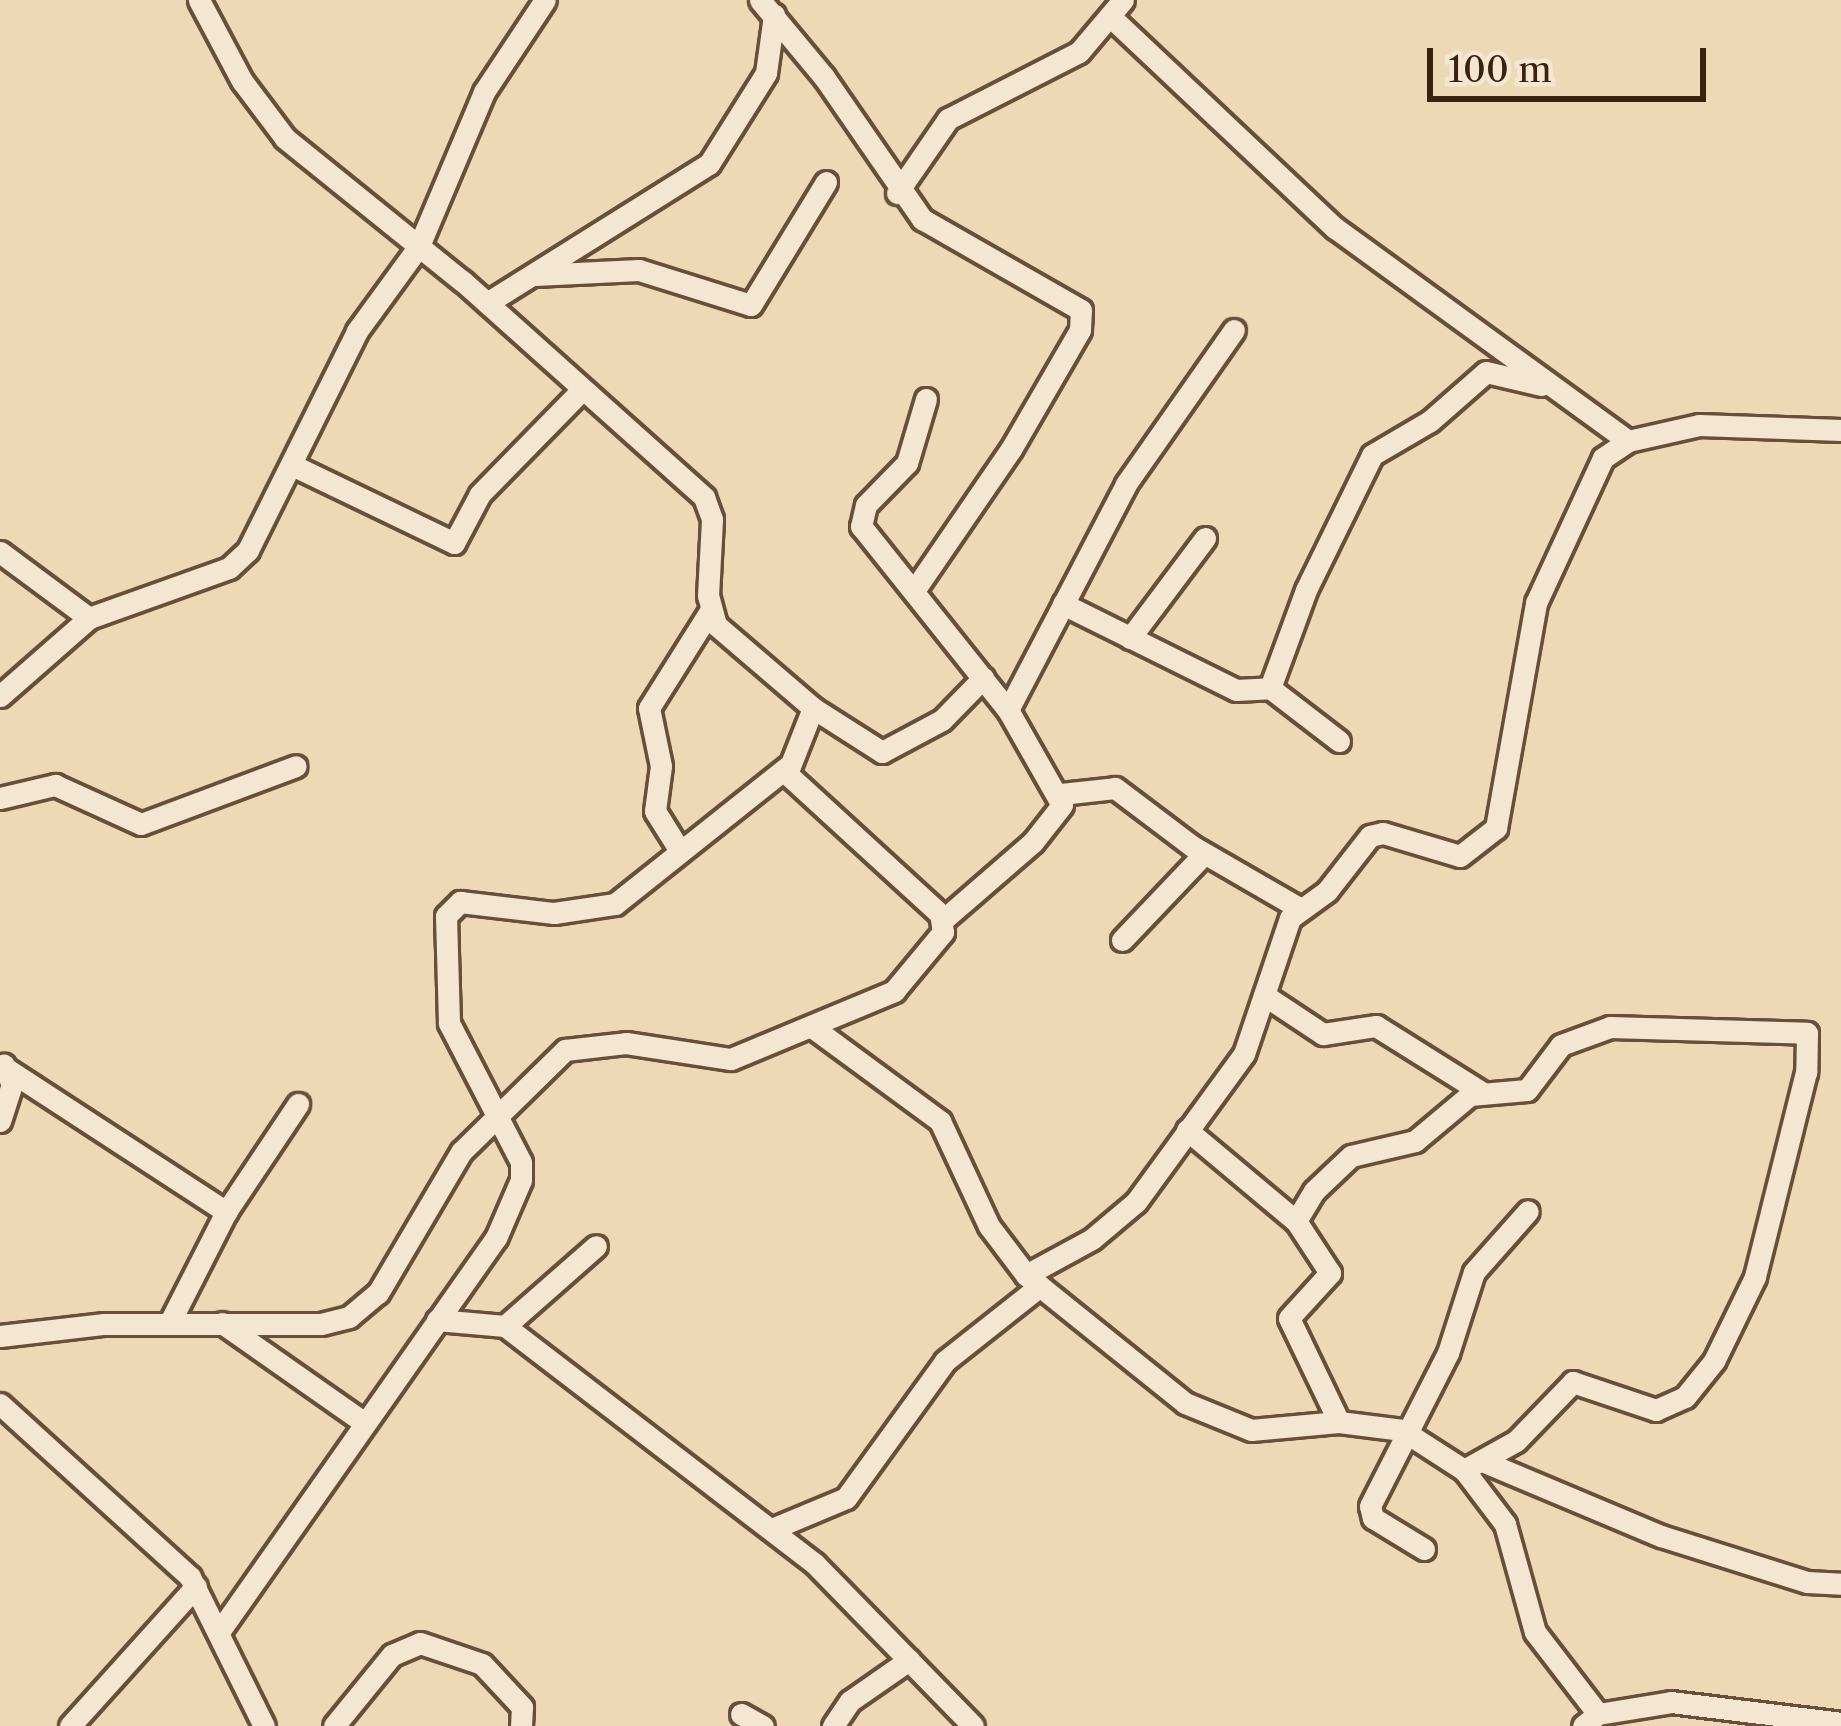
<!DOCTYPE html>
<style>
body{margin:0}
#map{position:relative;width:1841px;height:1726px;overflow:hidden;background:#eed9b6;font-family:"Libre Caslon Text",serif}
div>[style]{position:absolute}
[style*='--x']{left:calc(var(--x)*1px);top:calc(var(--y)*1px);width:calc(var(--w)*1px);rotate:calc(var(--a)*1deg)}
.roads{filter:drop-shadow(3px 0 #684f3a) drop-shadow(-3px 0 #684f3a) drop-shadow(0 3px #684f3a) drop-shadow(0 -3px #684f3a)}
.minor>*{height:21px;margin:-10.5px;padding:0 10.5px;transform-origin:10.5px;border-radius:10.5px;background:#f4e6d0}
span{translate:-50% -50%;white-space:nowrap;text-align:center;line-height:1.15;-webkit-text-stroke:9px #f4e6d0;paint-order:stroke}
.scale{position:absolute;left:1427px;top:48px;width:279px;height:54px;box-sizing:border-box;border:6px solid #3b2111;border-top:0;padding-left:15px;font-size:36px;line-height:42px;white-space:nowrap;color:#3b2111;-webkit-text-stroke:9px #f4e6d0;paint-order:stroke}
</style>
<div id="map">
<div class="roads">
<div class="minor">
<div style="--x:760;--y:0;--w:100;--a:50.3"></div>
<div style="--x:824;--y:77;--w:173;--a:55.4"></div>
<div style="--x:922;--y:219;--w:183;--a:29.8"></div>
<div style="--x:1081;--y:310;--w:20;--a:93"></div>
<div style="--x:1080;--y:330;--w:138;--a:120.1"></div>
<div style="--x:1011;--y:449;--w:170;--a:124.4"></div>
<div style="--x:1113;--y:19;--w:305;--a:43.3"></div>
<div style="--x:1335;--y:228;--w:362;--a:36"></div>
<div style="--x:897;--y:193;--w:90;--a:-55.4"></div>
<div style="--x:948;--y:119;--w:147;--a:-27.1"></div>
<div style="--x:1079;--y:52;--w:68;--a:-49.8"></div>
<div style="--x:535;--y:275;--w:104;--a:-2.8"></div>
<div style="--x:639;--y:270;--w:117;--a:17.4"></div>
<div style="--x:751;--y:305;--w:144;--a:-58.6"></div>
<div style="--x:487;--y:303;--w:262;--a:-32.1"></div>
<div style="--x:709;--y:164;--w:107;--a:-57.9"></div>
<div style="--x:766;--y:73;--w:59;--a:-82.1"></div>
<div style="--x:926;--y:399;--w:67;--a:106.5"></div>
<div style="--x:907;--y:463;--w:59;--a:134.3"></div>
<div style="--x:866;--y:505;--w:22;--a:103"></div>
<div style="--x:861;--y:526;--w:236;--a:51.4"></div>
<div style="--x:1008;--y:710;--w:109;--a:60.4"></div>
<div style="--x:1062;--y:805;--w:47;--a:128.1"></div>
<div style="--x:1033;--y:842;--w:119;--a:139.1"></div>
<div style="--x:292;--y:465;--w:180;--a:25.7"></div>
<div style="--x:454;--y:543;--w:55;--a:-62"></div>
<div style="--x:480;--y:494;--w:146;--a:-45.6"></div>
<div style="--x:0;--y:552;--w:111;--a:36.6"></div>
<div style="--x:1063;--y:604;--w:193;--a:26.4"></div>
<div style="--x:1236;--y:690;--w:34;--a:-3"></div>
<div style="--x:1130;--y:638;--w:125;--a:-53.1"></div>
<div style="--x:0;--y:696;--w:118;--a:-41.2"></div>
<div style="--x:89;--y:618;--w:149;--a:-19.7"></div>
<div style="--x:229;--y:568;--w:26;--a:-43"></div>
<div style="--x:248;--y:550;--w:245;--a:-63.5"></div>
<div style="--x:357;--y:331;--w:105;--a:-53.9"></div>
<div style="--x:419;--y:246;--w:167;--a:-67.1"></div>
<div style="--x:484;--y:92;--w:110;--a:-56.5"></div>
<div style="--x:813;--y:708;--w:82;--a:32.5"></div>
<div style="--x:882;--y:752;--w:68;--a:-28.1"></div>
<div style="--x:942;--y:720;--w:59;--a:-45.7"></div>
<div style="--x:1008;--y:710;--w:255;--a:-62.4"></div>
<div style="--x:1126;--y:484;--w:188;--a:-55"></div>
<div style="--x:1339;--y:741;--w:87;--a:-142.5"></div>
<div style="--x:1270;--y:688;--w:104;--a:-69.8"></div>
<div style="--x:1306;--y:590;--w:150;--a:-63.9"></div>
<div style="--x:1372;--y:455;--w:67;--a:-30.4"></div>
<div style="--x:1430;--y:421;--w:74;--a:-41.2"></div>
<div style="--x:1486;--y:372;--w:57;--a:13.1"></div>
<div style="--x:1061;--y:794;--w:54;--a:-6.3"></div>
<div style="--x:1115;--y:788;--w:96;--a:37"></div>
<div style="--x:1192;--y:846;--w:124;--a:30.1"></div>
<div style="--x:0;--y:798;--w:57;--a:-13.3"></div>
<div style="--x:55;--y:785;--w:94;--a:24.4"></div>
<div style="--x:141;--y:824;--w:165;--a:-20.5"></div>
<div style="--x:680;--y:851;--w:47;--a:-122"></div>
<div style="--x:655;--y:811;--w:45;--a:-82.4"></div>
<div style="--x:661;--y:766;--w:59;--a:-101.7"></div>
<div style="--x:649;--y:708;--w:115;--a:-57.8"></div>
<div style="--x:1122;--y:940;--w:119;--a:-46.4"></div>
<div style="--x:1264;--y:995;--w:71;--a:33.5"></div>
<div style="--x:1323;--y:1034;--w:54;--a:-8.6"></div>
<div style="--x:1376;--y:1026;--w:126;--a:32.1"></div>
<div style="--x:812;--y:1027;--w:159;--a:36.3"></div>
<div style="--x:940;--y:1121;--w:116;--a:65"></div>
<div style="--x:989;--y:1226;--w:61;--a:52.9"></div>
<div style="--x:1026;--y:1275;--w:204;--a:38.8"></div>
<div style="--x:1185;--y:1403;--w:71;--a:22.2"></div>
<div style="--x:1251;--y:1430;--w:88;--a:-5.2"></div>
<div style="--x:1339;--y:1422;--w:64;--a:7.2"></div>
<div style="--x:1402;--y:1430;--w:74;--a:32.8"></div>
<div style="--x:1464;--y:1470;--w:68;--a:52.8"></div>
<div style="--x:1505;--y:1524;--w:112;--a:74.5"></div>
<div style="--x:1535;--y:1632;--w:103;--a:52.5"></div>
<div style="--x:7;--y:1069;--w:262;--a:33.1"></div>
<div style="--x:0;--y:1121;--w:38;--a:-72"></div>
<div style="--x:12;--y:1085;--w:22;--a:-112"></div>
<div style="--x:1187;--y:1130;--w:142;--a:39.9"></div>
<div style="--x:1026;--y:1275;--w:75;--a:-28.6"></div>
<div style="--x:1092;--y:1239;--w:57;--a:-40.1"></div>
<div style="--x:1136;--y:1202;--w:183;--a:-53.9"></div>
<div style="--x:1244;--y:1054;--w:144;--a:-71.3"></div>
<div style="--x:1290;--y:918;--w:46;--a:-36.1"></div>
<div style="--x:1327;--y:891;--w:70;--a:-52"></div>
<div style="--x:1370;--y:836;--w:13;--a:-13"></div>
<div style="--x:1383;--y:833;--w:80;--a:16.6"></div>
<div style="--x:1460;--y:856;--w:46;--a:-37.9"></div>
<div style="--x:1496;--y:828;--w:229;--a:-79.9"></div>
<div style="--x:1536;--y:603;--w:160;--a:-65.2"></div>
<div style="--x:1603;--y:458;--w:30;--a:-34"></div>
<div style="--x:1628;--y:441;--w:73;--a:-12.7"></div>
<div style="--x:1699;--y:425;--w:142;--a:2"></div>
<div style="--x:437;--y:1320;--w:68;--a:5"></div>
<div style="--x:505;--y:1326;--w:121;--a:-41.3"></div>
<div style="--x:170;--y:1322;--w:123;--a:-63"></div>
<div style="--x:226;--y:1212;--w:130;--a:-56.3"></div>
<div style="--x:222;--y:1323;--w:174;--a:35"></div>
<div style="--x:505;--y:1326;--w:391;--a:37.5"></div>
<div style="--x:815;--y:1564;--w:226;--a:45.7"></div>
<div style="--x:0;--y:1336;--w:105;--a:-6.6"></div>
<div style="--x:104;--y:1324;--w:217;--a:0"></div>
<div style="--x:321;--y:1324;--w:29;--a:-14"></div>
<div style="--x:349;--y:1317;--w:38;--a:-40"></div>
<div style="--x:378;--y:1293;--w:164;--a:-59.5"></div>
<div style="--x:461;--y:1152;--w:146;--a:-44.4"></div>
<div style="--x:565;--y:1050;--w:61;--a:-6.5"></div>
<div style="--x:626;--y:1043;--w:106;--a:8.7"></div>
<div style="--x:731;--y:1059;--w:177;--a:-22.6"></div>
<div style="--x:894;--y:991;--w:77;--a:-50.3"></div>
<div style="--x:943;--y:932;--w:18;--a:-99"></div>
<div style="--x:940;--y:914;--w:207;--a:-137.5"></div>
<div style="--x:787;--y:774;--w:71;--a:-68.5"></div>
<div style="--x:813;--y:708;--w:128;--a:-139.4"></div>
<div style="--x:716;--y:625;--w:30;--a:-105"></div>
<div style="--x:708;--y:596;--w:77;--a:-87"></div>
<div style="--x:712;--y:519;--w:23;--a:-110"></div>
<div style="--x:704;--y:497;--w:324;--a:-138.2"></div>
<div style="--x:462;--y:281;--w:228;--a:-141.1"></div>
<div style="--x:285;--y:138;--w:71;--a:-127"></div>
<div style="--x:242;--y:81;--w:92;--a:-118"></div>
<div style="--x:0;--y:1404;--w:257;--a:42.3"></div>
<div style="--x:190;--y:1577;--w:166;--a:63.6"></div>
<div style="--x:1339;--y:1422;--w:115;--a:-115.7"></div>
<div style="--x:1289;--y:1318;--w:61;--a:-47.7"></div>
<div style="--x:1330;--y:1273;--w:62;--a:-123.2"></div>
<div style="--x:1296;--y:1221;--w:35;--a:-59"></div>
<div style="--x:1314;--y:1191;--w:51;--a:-43.4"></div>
<div style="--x:1351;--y:1156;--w:66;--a:-13.2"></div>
<div style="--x:1415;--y:1141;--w:72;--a:-39.9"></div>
<div style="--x:1470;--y:1095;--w:57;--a:-5"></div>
<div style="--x:1527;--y:1090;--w:56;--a:-52.9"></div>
<div style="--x:1561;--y:1045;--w:52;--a:-20.2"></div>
<div style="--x:1610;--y:1027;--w:197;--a:1.7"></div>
<div style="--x:1807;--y:1033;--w:39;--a:91"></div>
<div style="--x:1806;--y:1072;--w:211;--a:104"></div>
<div style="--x:1755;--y:1277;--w:93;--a:116"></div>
<div style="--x:1714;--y:1361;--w:46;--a:128.9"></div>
<div style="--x:1685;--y:1397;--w:32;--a:156"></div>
<div style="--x:1656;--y:1410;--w:88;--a:-161.4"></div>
<div style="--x:1573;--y:1382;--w:82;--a:134"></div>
<div style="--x:1516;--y:1441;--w:60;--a:150.9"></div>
<div style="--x:1487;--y:1463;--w:189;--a:22.8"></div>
<div style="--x:1661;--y:1536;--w:153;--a:17.5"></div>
<div style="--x:1807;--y:1582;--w:34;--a:3"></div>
<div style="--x:772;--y:1529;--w:80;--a:-22.7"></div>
<div style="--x:846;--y:1498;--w:169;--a:-54.1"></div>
<div style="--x:945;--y:1361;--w:121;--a:-38.3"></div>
<div style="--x:1424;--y:1549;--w:60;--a:-148.7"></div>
<div style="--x:1373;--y:1518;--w:12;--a:-104"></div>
<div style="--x:1370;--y:1506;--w:172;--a:-63"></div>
<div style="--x:1448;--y:1353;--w:85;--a:-72.2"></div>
<div style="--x:1474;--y:1272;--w:81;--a:-48.5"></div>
<div style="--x:221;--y:1629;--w:478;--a:-54.9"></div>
<div style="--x:496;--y:1238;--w:63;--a:-66.7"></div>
<div style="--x:521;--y:1180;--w:18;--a:-90"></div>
<div style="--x:521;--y:1162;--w:157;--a:-117.4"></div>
<div style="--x:449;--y:1023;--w:107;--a:-91.6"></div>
<div style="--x:446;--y:916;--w:20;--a:-45"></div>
<div style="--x:460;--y:902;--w:95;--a:6.7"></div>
<div style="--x:554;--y:913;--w:62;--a:-8.4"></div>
<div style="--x:615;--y:904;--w:220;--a:-38.5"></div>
<div style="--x:741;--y:1714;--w:25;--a:29"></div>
<div style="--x:70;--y:1726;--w:188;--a:-48"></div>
<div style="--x:334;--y:1726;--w:92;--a:-50.8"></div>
<div style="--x:392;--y:1655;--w:30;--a:-23"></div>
<div style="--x:420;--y:1643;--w:65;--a:18.7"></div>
<div style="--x:482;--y:1664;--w:59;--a:47.1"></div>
<div style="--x:522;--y:1707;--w:19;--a:93"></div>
<div style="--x:833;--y:1726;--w:30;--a:-56"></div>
<div style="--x:850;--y:1701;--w:72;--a:-34.8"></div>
<div style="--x:1583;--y:1726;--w:19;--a:-39"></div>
<div style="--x:1598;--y:1714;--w:74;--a:-9.3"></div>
<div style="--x:1671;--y:1702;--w:171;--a:7"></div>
</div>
</div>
<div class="scale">100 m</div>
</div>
